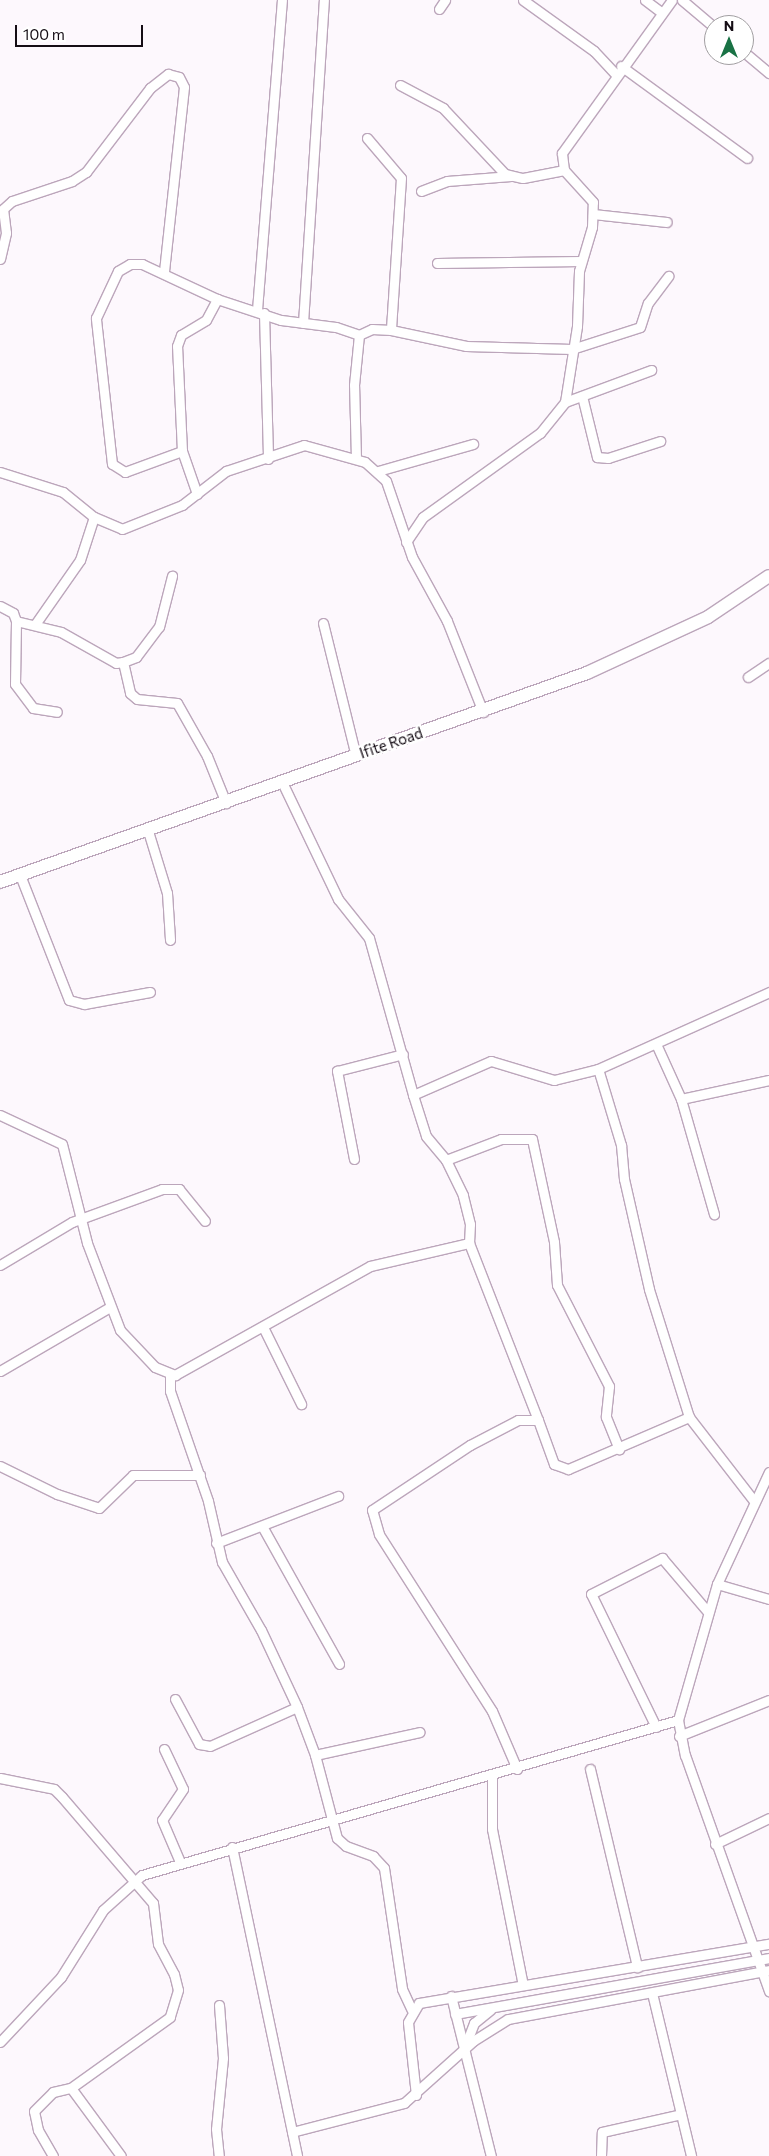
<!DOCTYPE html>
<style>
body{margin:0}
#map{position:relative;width:769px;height:2156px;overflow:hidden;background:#fdf8fd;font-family:Commissioner,sans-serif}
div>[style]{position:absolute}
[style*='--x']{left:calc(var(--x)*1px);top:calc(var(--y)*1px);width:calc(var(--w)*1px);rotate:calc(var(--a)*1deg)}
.roads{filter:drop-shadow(1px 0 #bca6bb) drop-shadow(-1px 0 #bca6bb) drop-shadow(0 1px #bca6bb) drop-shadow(0 -1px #bca6bb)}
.street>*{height:9px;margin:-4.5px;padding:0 4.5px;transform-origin:4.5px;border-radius:4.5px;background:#fff}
.secondary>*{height:12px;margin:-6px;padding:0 6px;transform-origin:6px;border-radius:6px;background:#fff}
span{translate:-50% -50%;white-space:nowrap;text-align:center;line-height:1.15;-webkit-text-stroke:5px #fff;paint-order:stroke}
.street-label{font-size:15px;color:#150d15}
.north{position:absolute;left:704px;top:15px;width:50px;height:50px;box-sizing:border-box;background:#fff;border:1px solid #a19ea1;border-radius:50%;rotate:0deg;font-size:14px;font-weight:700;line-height:20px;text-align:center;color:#150d15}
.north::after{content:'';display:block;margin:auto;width:18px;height:22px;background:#197245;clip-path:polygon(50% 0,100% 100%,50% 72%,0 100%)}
.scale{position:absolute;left:15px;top:25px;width:128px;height:22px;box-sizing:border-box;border:2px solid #150d15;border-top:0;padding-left:6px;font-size:15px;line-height:18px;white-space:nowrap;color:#150d15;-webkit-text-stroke:4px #fff;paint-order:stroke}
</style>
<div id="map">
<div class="roads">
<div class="street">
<div style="--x:523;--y:0;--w:87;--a:35.7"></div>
<div style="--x:594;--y:51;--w:33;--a:47"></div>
<div style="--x:645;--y:0;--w:21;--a:37"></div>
<div style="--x:682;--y:0;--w:42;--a:40.2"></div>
<div style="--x:439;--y:9;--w:11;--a:-56"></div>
<div style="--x:744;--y:52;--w:33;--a:40"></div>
<div style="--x:621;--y:66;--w:156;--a:36.1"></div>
<div style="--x:400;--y:85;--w:49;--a:28.1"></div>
<div style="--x:443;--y:108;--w:91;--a:46.8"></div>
<div style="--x:505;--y:174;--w:18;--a:13"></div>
<div style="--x:523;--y:178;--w:42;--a:-11"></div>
<div style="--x:367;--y:138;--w:52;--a:49.6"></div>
<div style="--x:401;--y:178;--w:152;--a:93.8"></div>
<div style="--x:421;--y:191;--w:28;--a:-21"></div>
<div style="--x:447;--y:181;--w:64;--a:-4.5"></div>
<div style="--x:593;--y:214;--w:74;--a:6.2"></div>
<div style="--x:0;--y:259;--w:27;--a:-77"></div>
<div style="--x:6;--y:233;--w:24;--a:-97"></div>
<div style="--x:3;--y:209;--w:12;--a:-42"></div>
<div style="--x:12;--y:201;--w:63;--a:-18.4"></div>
<div style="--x:72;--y:181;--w:17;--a:-33"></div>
<div style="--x:86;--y:172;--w:106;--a:-52.7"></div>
<div style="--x:150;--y:88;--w:23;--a:-38"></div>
<div style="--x:168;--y:74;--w:11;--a:15"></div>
<div style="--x:179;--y:77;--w:11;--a:63"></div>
<div style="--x:184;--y:87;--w:185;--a:96.2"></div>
<div style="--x:437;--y:263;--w:144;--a:-0.8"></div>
<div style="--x:257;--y:310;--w:311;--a:-85.4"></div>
<div style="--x:264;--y:313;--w:146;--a:88.4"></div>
<div style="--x:303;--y:323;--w:324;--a:-86.3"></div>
<div style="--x:582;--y:396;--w:63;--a:76.2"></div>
<div style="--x:597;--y:457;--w:11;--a:5"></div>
<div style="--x:608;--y:458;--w:55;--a:-18.1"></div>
<div style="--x:565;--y:402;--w:92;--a:-20.4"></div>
<div style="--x:182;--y:451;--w:61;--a:159.8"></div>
<div style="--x:125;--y:472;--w:15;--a:-148"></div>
<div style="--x:112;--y:464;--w:147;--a:-96.3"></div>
<div style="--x:96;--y:318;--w:52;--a:-64.9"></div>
<div style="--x:118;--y:271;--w:14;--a:-30"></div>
<div style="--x:130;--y:264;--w:12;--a:0"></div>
<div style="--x:142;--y:264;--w:83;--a:25"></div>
<div style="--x:217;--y:299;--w:67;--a:18.2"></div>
<div style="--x:281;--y:320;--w:55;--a:7.3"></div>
<div style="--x:336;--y:327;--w:24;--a:19"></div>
<div style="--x:356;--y:459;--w:74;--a:-91.5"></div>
<div style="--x:354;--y:385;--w:50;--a:-84.3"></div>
<div style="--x:359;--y:335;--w:14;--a:-25"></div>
<div style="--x:372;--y:329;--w:19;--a:3"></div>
<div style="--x:391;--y:330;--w:77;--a:12"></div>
<div style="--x:466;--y:346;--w:106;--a:1.6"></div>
<div style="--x:572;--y:349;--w:71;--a:-17.9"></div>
<div style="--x:640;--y:327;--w:25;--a:-72"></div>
<div style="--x:648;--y:303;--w:34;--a:-53"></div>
<div style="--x:378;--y:471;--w:99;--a:-15.9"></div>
<div style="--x:0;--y:472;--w:66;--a:17.6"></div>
<div style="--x:63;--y:492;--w:40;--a:39"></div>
<div style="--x:94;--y:517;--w:30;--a:23"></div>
<div style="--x:122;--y:529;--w:65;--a:-21.8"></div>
<div style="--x:182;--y:505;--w:56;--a:-37.7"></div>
<div style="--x:226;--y:471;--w:82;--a:-18.4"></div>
<div style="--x:304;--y:445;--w:63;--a:15.6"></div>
<div style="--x:365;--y:462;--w:28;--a:42"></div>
<div style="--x:386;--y:481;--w:80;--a:71.1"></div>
<div style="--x:412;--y:557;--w:73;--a:61.3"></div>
<div style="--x:447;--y:621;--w:98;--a:68.4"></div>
<div style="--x:197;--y:494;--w:46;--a:-109.2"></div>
<div style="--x:182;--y:451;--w:105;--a:-92.7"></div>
<div style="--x:177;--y:346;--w:12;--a:-70"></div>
<div style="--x:181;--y:335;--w:29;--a:-31"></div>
<div style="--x:206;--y:320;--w:24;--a:-62"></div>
<div style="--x:406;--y:542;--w:30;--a:-56"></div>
<div style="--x:423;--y:517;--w:144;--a:-35.7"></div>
<div style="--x:540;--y:433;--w:40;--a:-51"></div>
<div style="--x:565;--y:402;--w:77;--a:-81"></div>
<div style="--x:577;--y:326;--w:55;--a:-87.9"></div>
<div style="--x:579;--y:271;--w:46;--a:-73.5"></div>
<div style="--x:592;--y:227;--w:25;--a:-88"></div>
<div style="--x:593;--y:202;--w:43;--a:-132.2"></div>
<div style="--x:564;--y:170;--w:17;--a:-97"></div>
<div style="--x:562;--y:153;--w:188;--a:-54.3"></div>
<div style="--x:0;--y:606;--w:15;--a:28"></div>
<div style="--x:13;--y:613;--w:9;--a:69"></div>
<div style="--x:16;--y:621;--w:63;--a:90.9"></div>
<div style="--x:15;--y:684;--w:30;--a:53"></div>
<div style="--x:33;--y:708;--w:24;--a:9"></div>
<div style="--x:16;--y:621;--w:46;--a:13.7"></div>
<div style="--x:61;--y:632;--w:63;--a:29.4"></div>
<div style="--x:116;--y:663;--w:7;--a:-8"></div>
<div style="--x:123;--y:662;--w:14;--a:-21"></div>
<div style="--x:136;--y:657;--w:38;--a:-53"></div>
<div style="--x:159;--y:627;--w:53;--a:-75.7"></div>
<div style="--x:36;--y:623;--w:77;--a:-55.1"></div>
<div style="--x:80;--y:560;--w:45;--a:-72"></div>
<div style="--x:323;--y:623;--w:137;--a:76.1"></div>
<div style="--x:123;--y:662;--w:32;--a:77"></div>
<div style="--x:130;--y:693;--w:9;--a:41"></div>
<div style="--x:137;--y:699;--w:40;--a:5.7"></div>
<div style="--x:177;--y:703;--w:61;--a:60.5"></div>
<div style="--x:207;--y:756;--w:51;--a:68"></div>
<div style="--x:748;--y:677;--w:25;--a:-34"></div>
<div style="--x:282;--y:782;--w:130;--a:64.4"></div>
<div style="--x:338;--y:899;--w:50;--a:51.5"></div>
<div style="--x:369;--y:938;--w:163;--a:74.3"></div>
<div style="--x:413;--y:1095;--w:85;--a:-23.6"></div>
<div style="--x:491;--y:1061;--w:66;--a:16.8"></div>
<div style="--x:554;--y:1080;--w:45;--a:-14"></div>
<div style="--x:148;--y:831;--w:65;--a:73"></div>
<div style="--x:167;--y:893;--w:47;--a:86.3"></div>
<div style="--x:20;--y:875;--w:134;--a:68.6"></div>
<div style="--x:69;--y:1000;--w:16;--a:15"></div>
<div style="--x:84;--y:1004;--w:67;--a:-10.3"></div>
<div style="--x:657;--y:1046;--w:58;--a:65.6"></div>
<div style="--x:681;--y:1099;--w:120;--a:74"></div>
<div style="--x:681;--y:1099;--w:90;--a:-12.2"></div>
<div style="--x:0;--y:1115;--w:68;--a:25.1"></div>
<div style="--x:62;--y:1144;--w:102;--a:75.8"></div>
<div style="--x:87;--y:1243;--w:93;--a:69.2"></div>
<div style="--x:120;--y:1330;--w:51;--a:46.6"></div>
<div style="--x:155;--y:1367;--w:22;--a:22"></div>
<div style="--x:175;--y:1375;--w:223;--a:-29.2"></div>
<div style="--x:370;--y:1266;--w:102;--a:-13.1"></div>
<div style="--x:469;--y:1243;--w:19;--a:-87"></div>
<div style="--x:470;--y:1224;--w:30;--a:-104"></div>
<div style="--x:463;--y:1195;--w:39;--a:-116"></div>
<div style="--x:446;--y:1160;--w:31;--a:-130"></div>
<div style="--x:426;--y:1136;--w:43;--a:-107.6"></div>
<div style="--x:354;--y:1159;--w:90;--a:-100.9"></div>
<div style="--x:337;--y:1071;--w:68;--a:-14.4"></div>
<div style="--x:446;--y:1160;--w:59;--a:-20.9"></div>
<div style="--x:501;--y:1139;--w:31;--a:0"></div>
<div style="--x:532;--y:1139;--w:105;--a:77.9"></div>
<div style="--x:554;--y:1242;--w:43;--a:86"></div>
<div style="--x:557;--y:1285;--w:114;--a:62.8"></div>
<div style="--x:609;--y:1386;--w:31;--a:96"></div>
<div style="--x:606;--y:1417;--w:35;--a:68"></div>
<div style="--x:469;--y:1243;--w:190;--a:68.7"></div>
<div style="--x:0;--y:1265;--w:84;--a:-30.8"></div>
<div style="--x:72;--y:1222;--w:96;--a:-20.1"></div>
<div style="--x:162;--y:1189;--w:17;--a:0"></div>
<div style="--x:179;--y:1189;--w:41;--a:50.9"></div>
<div style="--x:264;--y:1329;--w:84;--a:63.7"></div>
<div style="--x:0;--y:1371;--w:127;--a:-30.2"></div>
<div style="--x:170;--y:1375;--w:16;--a:90"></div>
<div style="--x:170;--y:1391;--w:116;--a:70.9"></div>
<div style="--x:208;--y:1501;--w:63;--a:77.1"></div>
<div style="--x:222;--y:1562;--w:78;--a:60.2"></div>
<div style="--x:261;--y:1630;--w:85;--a:64.9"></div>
<div style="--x:297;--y:1707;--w:51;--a:69.4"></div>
<div style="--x:315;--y:1755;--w:86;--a:75.2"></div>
<div style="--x:337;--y:1838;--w:12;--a:42"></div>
<div style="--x:346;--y:1846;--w:29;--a:20"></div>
<div style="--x:373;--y:1856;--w:16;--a:47"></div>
<div style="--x:384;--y:1868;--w:122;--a:81.5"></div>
<div style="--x:402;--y:1989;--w:23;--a:65"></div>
<div style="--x:0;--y:1466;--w:64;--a:26.2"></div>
<div style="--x:57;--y:1494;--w:44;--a:18.4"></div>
<div style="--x:99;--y:1508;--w:47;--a:-44.1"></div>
<div style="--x:133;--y:1475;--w:67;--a:0"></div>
<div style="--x:769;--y:1472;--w:123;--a:114.9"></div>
<div style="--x:717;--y:1584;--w:141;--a:106"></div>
<div style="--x:678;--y:1720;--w:36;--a:79"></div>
<div style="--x:685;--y:1755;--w:251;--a:70.4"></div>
<div style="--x:754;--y:1501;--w:106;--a:-127.7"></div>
<div style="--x:689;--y:1417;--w:134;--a:-107.4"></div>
<div style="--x:649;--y:1289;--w:113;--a:-102.8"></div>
<div style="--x:624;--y:1179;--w:34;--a:-95"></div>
<div style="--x:621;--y:1145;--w:79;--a:-106.8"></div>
<div style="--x:598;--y:1069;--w:188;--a:-24.2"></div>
<div style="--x:262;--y:1526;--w:158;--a:60.8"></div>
<div style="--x:216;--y:1543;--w:131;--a:-21.1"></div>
<div style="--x:717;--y:1584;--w:54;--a:16.1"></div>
<div style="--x:175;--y:1699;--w:51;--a:61.9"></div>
<div style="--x:199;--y:1744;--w:11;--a:10"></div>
<div style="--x:210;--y:1746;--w:95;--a:-24.1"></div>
<div style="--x:656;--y:1727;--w:148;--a:-116"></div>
<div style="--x:591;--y:1594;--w:80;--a:-26.9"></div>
<div style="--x:662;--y:1558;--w:71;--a:49.6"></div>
<div style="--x:679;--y:1736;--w:97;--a:-21.8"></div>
<div style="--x:164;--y:1749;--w:44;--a:64.6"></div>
<div style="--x:183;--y:1789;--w:37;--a:124"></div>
<div style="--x:162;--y:1820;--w:46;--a:66.8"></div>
<div style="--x:315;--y:1755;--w:107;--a:-12.4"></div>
<div style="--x:517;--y:1769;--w:63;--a:-113.3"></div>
<div style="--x:492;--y:1711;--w:210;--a:-122.6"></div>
<div style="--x:379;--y:1534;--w:25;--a:-106"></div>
<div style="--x:372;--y:1510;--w:118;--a:-33.6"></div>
<div style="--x:470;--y:1445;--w:54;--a:-27.5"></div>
<div style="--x:518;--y:1420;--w:20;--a:0"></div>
<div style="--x:538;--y:1420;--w:47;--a:70"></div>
<div style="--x:554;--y:1464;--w:15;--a:20"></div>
<div style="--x:568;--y:1469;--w:132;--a:-23.3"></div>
<div style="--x:590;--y:1769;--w:204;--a:76.6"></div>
<div style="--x:492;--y:1775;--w:54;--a:90"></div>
<div style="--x:492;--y:1829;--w:159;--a:78.8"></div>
<div style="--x:0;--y:1778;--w:55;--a:11.5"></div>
<div style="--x:54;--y:1789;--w:11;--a:45"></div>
<div style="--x:62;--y:1797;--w:140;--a:49.4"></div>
<div style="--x:153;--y:1903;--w:41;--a:83"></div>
<div style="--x:158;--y:1944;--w:34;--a:62"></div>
<div style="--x:174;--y:1974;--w:16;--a:76"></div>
<div style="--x:178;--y:1990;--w:28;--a:107"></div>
<div style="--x:170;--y:2017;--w:122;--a:144.4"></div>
<div style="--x:715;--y:1844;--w:60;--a:-25.7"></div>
<div style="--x:232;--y:1847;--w:316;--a:78.1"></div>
<div style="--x:652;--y:1993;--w:168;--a:76.5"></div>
<div style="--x:451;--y:1996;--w:165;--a:76"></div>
<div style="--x:219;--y:2005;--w:53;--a:85.7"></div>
<div style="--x:223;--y:2058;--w:71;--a:95.6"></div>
<div style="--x:216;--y:2129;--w:27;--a:84"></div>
<div style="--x:455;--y:2014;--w:319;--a:-10.1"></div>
<div style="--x:0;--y:2042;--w:89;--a:-46.8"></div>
<div style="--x:61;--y:1977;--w:79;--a:-57.9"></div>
<div style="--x:103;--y:1910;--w:52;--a:-41.9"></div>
<div style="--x:142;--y:1875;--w:558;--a:-16.13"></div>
<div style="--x:464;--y:2049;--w:28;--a:-69"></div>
<div style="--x:474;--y:2023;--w:21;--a:-39"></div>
<div style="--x:416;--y:2095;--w:73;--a:-96.3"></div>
<div style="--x:408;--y:2022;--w:22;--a:-60"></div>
<div style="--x:419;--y:2003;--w:355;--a:-9.6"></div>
<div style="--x:292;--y:2132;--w:116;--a:-14.5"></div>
<div style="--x:404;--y:2103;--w:93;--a:-41.9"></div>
<div style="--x:473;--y:2041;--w:41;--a:-32.2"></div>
<div style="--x:508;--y:2019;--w:266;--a:-10.6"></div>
<div style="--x:53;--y:2156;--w:30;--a:-120"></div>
<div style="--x:38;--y:2130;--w:19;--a:-102"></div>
<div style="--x:34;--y:2111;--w:27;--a:-45"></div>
<div style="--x:53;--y:2092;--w:18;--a:-13"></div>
<div style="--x:71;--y:2088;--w:84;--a:53.7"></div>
<div style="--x:601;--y:2156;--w:24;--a:-88"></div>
<div style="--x:602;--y:2132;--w:81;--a:-12.8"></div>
</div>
<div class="secondary">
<div style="--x:0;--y:882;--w:623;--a:-19.6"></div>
<div style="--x:587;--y:673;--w:133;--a:-24.8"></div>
<div style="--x:708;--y:617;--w:73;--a:-33.9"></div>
</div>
</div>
<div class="street-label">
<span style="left:391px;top:743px;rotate:-19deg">Ifite Road</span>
</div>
<div class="north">N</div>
<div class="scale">100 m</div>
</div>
